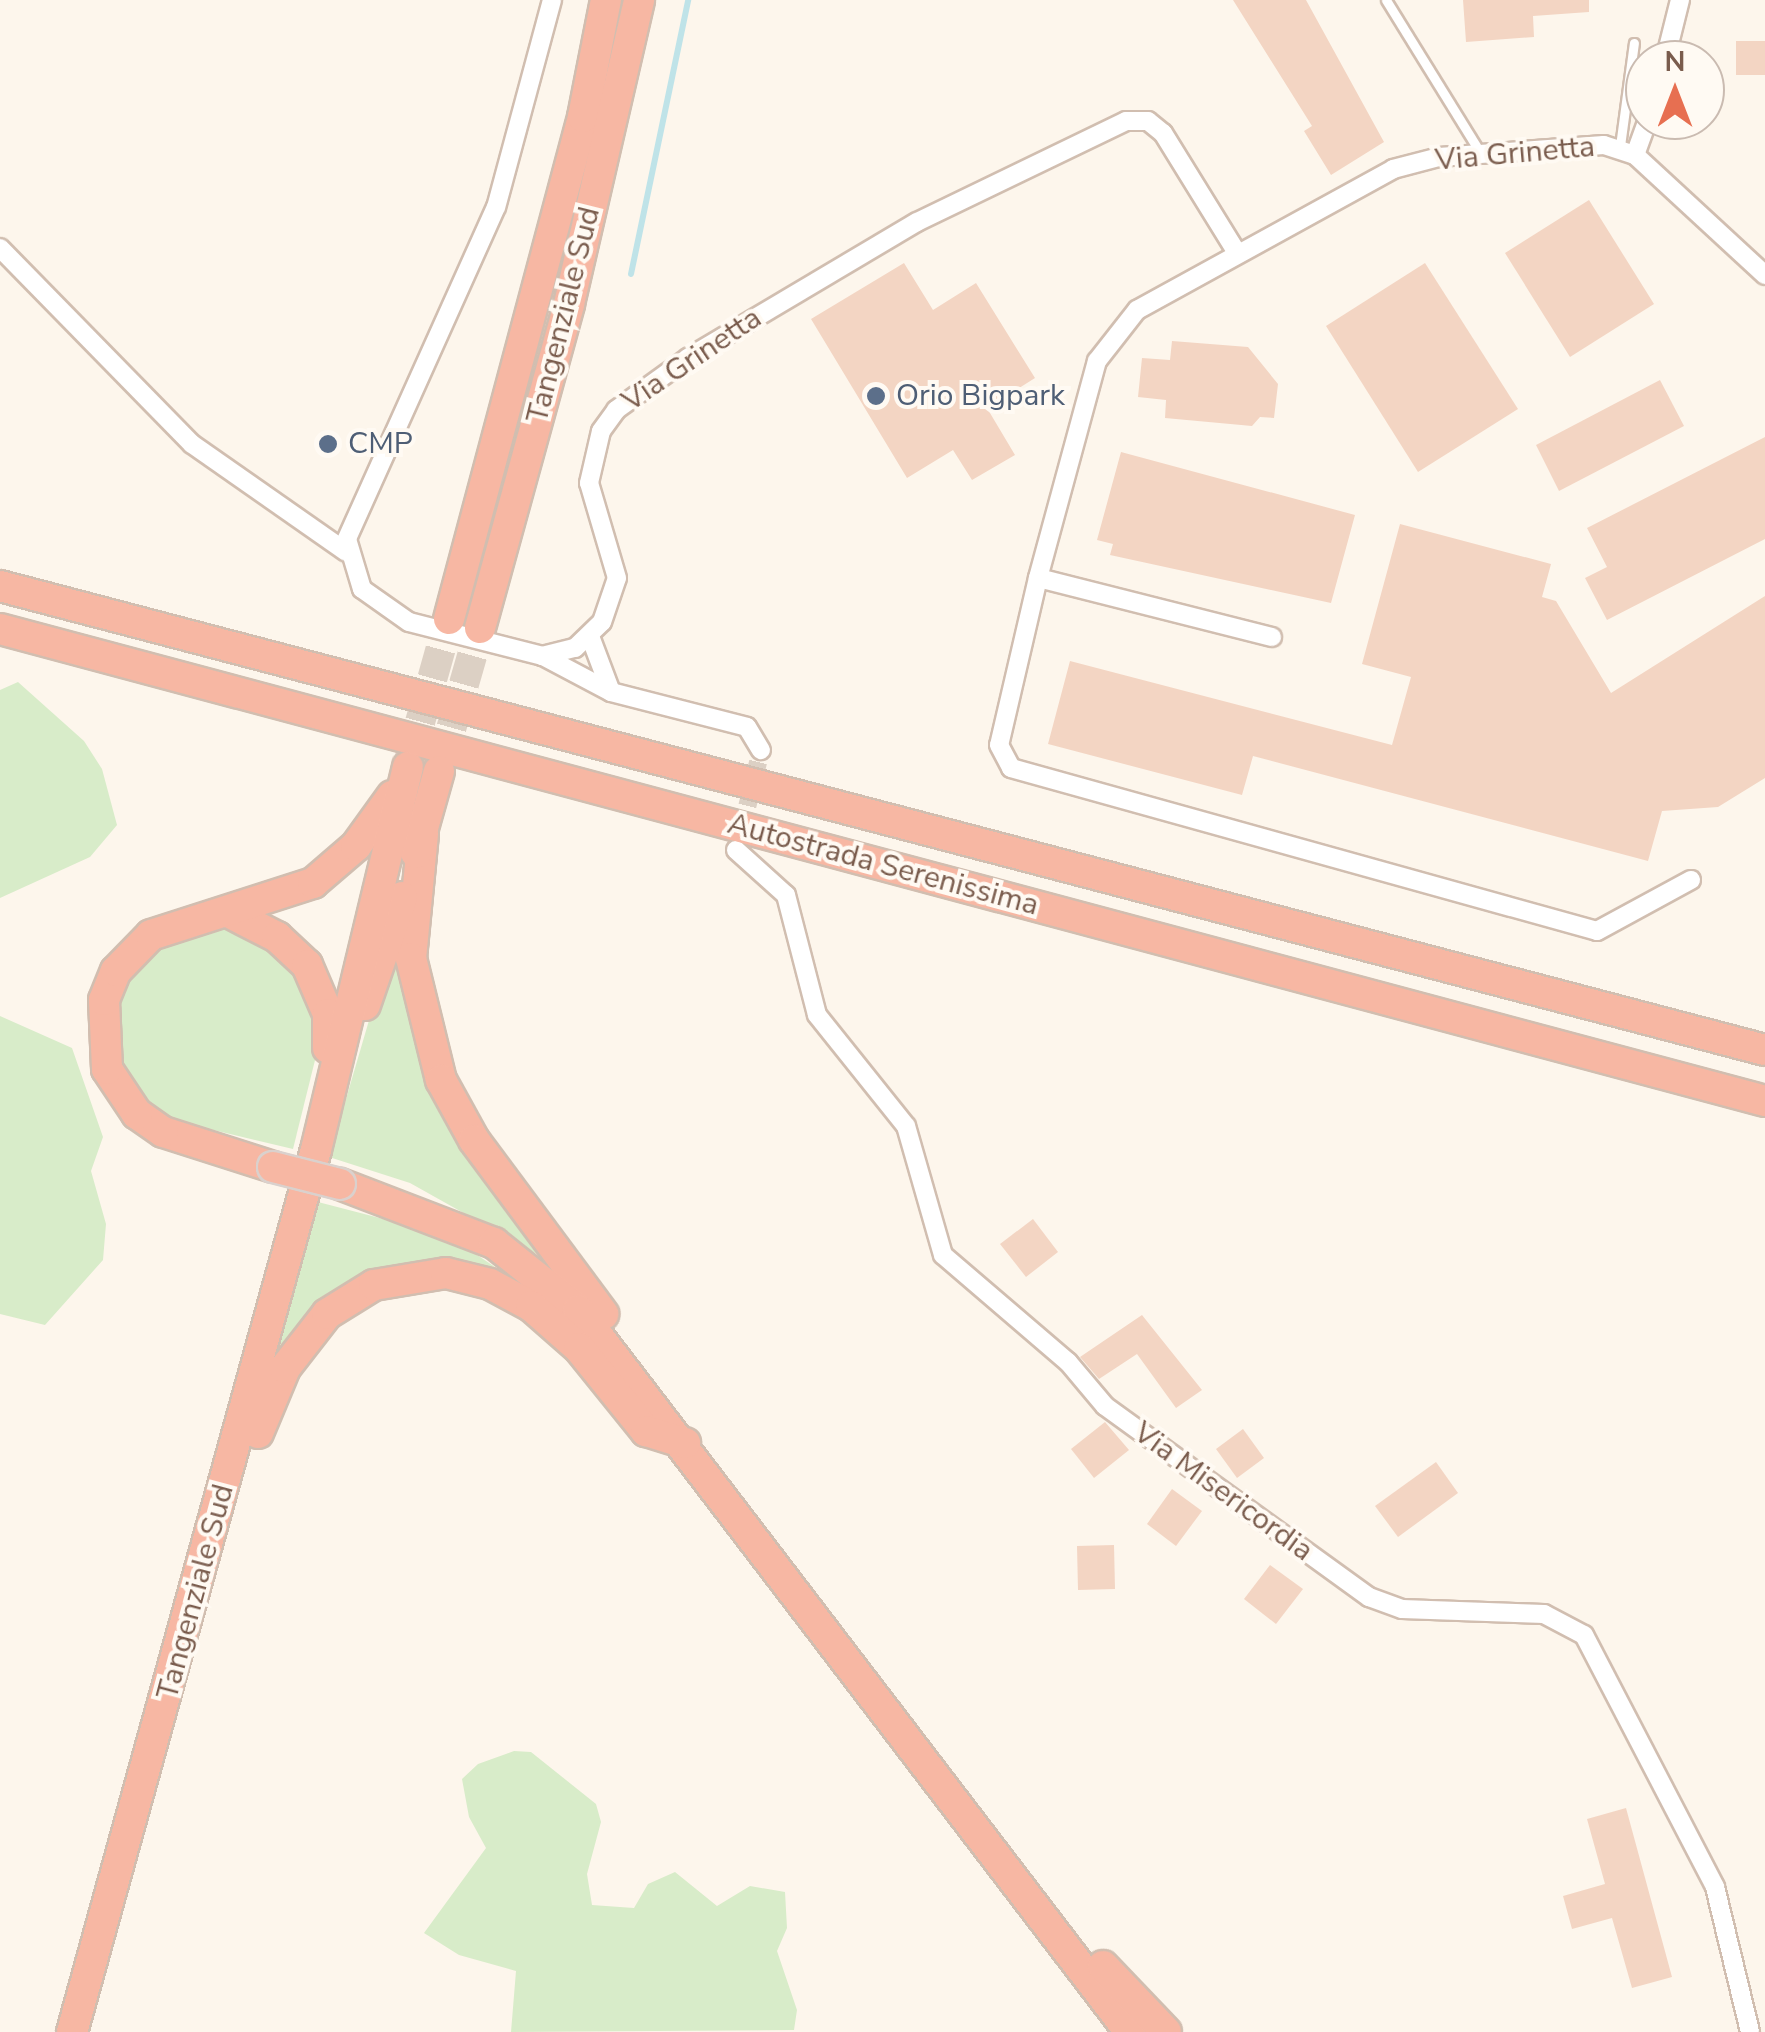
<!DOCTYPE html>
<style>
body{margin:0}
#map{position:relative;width:1765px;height:2032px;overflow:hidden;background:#fdf6ec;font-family:"Nunito Sans",sans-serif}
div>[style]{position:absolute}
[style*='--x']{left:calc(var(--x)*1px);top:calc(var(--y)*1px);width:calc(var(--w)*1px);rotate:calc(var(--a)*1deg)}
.green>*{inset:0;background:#d8ecc9}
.stream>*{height:6px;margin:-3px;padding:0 3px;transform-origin:3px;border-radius:3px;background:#bfe3e8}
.building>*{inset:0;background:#f3d5c3}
.street-tunnel>*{height:18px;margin-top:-9px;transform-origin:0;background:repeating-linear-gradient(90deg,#dcd0c4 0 18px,transparent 0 27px)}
.highway-tunnel>*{height:30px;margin-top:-15px;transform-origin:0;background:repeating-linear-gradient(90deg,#dcd0c4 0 30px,transparent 0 45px)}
.roads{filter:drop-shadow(2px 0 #d1beb0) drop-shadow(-2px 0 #d1beb0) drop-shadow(0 2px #d1beb0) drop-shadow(0 -2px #d1beb0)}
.lane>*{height:9px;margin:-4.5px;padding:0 4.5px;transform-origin:4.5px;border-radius:4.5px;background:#fff}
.street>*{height:18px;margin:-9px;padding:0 9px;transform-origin:9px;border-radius:9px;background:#fff}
.highway>*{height:30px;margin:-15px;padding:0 15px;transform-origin:15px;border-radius:15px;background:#f7b7a3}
.bridges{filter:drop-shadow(2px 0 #dad1cd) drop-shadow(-2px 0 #dad1cd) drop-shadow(0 2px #dad1cd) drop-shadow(0 -2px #dad1cd)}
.highway-bridge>*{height:30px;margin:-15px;padding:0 15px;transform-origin:15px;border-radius:15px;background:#f7b7a3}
.dots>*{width:28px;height:28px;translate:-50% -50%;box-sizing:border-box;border:5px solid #fffaf3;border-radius:50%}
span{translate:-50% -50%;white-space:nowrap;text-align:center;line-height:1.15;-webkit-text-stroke:8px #fffaf3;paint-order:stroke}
.street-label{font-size:30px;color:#7a5c4d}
.service-label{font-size:30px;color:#4e5e75}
.left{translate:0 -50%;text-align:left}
.north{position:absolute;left:1625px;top:40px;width:100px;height:100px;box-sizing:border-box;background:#fffaf3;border:2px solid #cabbb1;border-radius:50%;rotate:0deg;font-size:28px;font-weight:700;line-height:40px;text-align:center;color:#7a5c4d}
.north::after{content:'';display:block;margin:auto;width:35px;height:45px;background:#e76f51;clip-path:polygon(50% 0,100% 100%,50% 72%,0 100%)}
</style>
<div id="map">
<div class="green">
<div style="clip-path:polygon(18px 682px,84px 741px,102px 769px,117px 825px,90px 857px,0 898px,0 690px)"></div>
<div style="clip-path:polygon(203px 927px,231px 928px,292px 959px,321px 1036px,293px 1149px,176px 1121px,138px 1097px,124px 1075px,115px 1027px,120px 995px,157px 946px)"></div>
<div style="clip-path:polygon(394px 935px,424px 1071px,542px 1257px,410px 1183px,329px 1157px)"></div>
<div style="clip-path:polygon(0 1016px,72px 1048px,103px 1137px,91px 1171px,106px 1224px,103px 1260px,45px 1325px,0 1314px)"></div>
<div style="clip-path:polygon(318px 1202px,449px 1236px,538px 1296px,422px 1264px,274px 1357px)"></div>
<div style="clip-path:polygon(514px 1751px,531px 1752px,596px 1804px,601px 1822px,587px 1874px,592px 1905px,634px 1908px,648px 1884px,675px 1872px,717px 1906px,750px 1886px,785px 1892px,787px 1928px,777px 1951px,797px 2010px,794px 2030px,511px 2032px,516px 1971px,459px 1955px,424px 1933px,486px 1848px,469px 1817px,462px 1779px,478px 1764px)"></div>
</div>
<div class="stream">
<div style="--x:631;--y:274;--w:280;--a:-78.2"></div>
</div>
<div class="building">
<div style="clip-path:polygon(1233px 0,1306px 0,1384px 142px,1331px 175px,1304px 131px,1312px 126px)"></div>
<div style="clip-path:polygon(1463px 0,1589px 0,1589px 12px,1533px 16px,1534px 37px,1466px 42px)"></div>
<div style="clip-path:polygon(1736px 41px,1765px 41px,1765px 75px,1736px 75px)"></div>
<div style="clip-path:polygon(1589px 200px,1654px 304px,1570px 357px,1505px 253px)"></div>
<div style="clip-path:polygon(904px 263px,933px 310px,976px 283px,1035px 378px,987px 408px,1015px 455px,972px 480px,953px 450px,907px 478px,811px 319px)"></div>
<div style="clip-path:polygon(1425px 263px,1518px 409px,1418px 472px,1326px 326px)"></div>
<div style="clip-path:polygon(1172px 341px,1248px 347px,1278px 384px,1274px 418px,1260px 417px,1252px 426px,1165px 418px,1166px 400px,1138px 397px,1142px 358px,1170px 360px)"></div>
<div style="clip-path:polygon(1660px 380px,1684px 426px,1559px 491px,1536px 445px)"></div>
<div style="clip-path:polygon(1765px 437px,1765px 539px,1607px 620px,1585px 578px,1607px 567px,1587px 528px)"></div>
<div style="clip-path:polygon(1121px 452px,1355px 515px,1331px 603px,1110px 555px,1113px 544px,1097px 540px)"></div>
<div style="clip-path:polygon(1400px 524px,1551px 564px,1542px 597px,1556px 601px,1611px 693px,1765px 596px,1765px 778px,1718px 807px,1662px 811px,1648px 861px,1253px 756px,1242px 795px,1048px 744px,1070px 661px,1392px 745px,1411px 677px,1362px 664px)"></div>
<div style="clip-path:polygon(1033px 1219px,1058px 1252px,1026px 1277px,1000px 1244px)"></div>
<div style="clip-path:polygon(1142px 1315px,1202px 1390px,1176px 1408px,1137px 1354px,1099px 1379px,1080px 1357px)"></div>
<div style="clip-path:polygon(1105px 1422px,1129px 1450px,1094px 1478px,1071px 1449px)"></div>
<div style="clip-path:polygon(1243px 1429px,1264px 1458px,1237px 1478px,1216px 1449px)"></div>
<div style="clip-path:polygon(1436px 1462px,1458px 1493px,1398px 1537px,1375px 1506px)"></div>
<div style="clip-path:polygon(1172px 1489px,1202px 1511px,1176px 1546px,1147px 1524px)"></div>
<div style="clip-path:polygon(1114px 1545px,1115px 1589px,1078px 1590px,1077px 1546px)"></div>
<div style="clip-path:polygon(1270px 1565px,1303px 1589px,1276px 1624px,1244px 1599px)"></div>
<div style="clip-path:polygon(1626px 1808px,1672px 1977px,1632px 1988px,1612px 1918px,1572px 1929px,1563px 1896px,1605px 1884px,1587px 1819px)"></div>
</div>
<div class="street-tunnel">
<div style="--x:741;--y:832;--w:84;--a:-76.3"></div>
</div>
<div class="highway-tunnel">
<div style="--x:408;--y:765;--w:152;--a:-74.3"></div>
<div style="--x:439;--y:771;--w:149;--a:-74"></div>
</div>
<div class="roads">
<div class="lane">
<div style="--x:1386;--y:0;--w:179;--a:58.3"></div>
<div style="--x:1620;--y:146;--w:104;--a:-82.3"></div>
</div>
<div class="street">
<div style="--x:552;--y:0;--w:214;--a:105.1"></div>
<div style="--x:496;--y:207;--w:364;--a:114.2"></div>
<div style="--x:347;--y:539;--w:52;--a:73.3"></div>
<div style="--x:362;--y:589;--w:57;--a:35.1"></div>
<div style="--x:409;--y:622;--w:137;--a:14.3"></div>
<div style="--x:542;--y:656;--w:34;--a:-14"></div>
<div style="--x:575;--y:648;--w:37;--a:-44"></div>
<div style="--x:602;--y:622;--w:46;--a:-71.2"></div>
<div style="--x:617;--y:578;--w:99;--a:-106.4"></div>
<div style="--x:589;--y:483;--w:53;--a:-77"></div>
<div style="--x:601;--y:431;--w:26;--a:-54"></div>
<div style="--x:616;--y:410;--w:89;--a:-35.8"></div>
<div style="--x:688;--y:358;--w:266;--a:-30.7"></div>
<div style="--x:917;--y:222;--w:232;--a:-25.8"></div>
<div style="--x:1126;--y:121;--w:22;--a:0"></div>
<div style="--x:1148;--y:121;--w:19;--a:39"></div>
<div style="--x:1163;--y:133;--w:139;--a:58.3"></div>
<div style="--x:1665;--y:60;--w:62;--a:-76"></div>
<div style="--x:1635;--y:155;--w:37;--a:-70"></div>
<div style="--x:0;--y:248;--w:274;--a:45.6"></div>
<div style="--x:192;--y:444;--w:188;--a:35"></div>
<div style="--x:1038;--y:578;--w:171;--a:103.1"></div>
<div style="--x:999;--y:745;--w:26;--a:62"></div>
<div style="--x:1011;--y:768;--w:608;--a:15.54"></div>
<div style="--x:1597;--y:931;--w:107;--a:-28.5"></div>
<div style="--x:1272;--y:637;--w:241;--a:-165.8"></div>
<div style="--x:1038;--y:578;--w:225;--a:-74.8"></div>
<div style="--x:1097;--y:361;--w:65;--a:-51.9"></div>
<div style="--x:1137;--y:310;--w:292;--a:-28.8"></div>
<div style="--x:1393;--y:169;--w:48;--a:-14.6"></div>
<div style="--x:1439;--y:157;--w:165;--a:-4.2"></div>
<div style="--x:1604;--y:145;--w:33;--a:18"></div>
<div style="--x:1635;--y:155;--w:177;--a:42.7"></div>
<div style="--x:543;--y:656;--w:77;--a:27.9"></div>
<div style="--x:611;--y:692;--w:60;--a:-110.6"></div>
<div style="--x:611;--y:692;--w:140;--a:14.4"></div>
<div style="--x:747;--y:727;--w:27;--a:59"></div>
<div style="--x:736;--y:850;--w:67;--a:42"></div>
<div style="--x:786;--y:895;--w:124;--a:75.5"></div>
<div style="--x:817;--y:1015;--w:142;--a:51.3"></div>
<div style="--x:906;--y:1126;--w:134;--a:74"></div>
<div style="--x:943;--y:1255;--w:165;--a:40.6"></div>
<div style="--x:1068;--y:1362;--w:57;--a:49.9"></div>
<div style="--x:1105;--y:1406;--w:326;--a:35.9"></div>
<div style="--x:1369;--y:1597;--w:35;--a:20"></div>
<div style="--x:1402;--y:1609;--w:142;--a:2"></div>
<div style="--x:1544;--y:1614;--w:45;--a:27.7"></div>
<div style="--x:1584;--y:1635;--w:284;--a:62.5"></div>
<div style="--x:1715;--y:1887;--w:149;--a:76.4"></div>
</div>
<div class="highway">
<div style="--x:0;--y:586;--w:1825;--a:14.73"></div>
<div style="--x:449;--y:619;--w:520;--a:-75.05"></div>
<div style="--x:583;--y:117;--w:119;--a:-78.9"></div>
<div style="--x:480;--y:628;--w:336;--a:-74.6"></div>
<div style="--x:569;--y:304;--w:312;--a:-77"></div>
<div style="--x:0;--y:629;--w:1827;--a:14.97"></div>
<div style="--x:423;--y:834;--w:125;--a:95.5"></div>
<div style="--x:411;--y:958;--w:126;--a:76.2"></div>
<div style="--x:441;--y:1080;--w:68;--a:61.2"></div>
<div style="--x:474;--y:1140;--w:217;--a:53.4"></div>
<div style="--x:416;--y:853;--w:85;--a:-74.3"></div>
<div style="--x:230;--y:913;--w:53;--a:27.1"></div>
<div style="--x:277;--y:937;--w:41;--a:43"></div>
<div style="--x:307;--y:965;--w:53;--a:66.8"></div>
<div style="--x:328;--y:1014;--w:34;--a:90"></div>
<div style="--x:365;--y:1005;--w:114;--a:-71.1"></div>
<div style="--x:273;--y:1167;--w:115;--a:-162.3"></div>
<div style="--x:163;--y:1132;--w:32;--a:-145"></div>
<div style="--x:137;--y:1114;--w:54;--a:-123.7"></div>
<div style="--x:107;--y:1069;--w:69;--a:-92.5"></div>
<div style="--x:104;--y:1000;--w:31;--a:-68"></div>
<div style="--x:116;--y:971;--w:50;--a:-45.8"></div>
<div style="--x:151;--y:935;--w:170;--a:-17.8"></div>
<div style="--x:313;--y:883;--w:57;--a:-40.7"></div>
<div style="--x:356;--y:846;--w:62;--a:-54.2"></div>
<div style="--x:340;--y:1184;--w:165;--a:21"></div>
<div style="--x:494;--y:1243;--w:107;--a:38.6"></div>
<div style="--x:578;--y:1310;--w:909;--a:52.6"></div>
<div style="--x:258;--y:1433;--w:70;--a:-67.4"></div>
<div style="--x:285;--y:1368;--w:68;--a:-52.1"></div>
<div style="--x:327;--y:1314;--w:55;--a:-31.7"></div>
<div style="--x:374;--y:1285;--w:73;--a:-9.5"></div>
<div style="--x:446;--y:1273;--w:45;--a:14"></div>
<div style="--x:490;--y:1284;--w:47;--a:28.2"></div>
<div style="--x:531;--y:1306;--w:64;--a:41.2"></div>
<div style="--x:579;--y:1348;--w:107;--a:51.1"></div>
<div style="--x:646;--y:1431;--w:41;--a:17.1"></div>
<div style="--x:1103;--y:1966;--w:91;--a:46.3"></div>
<div style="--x:72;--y:2032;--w:915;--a:-74.54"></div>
<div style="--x:316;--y:1150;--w:394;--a:-76.5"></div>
</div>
</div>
<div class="bridges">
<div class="highway-bridge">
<div style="--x:273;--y:1167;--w:69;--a:14.2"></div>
</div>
</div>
<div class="dots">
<div style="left:876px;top:396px;background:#5c6f8a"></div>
<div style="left:328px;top:444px;background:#5c6f8a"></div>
</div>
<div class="street-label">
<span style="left:1515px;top:154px;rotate:-5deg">Via Grinetta</span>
<span style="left:564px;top:315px;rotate:-76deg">Tangenziale Sud</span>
<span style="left:692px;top:360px;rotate:-34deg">Via Grinetta</span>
<span style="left:883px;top:865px;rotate:15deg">Autostrada Serenissima</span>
<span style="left:1223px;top:1492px;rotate:36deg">Via Misericordia</span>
<span style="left:196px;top:1592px;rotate:-75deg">Tangenziale Sud</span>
</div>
<div class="service-label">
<span class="left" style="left:896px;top:396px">Orio Bigpark</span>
<span class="left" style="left:348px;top:444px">CMP</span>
</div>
<div class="north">N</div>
</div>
